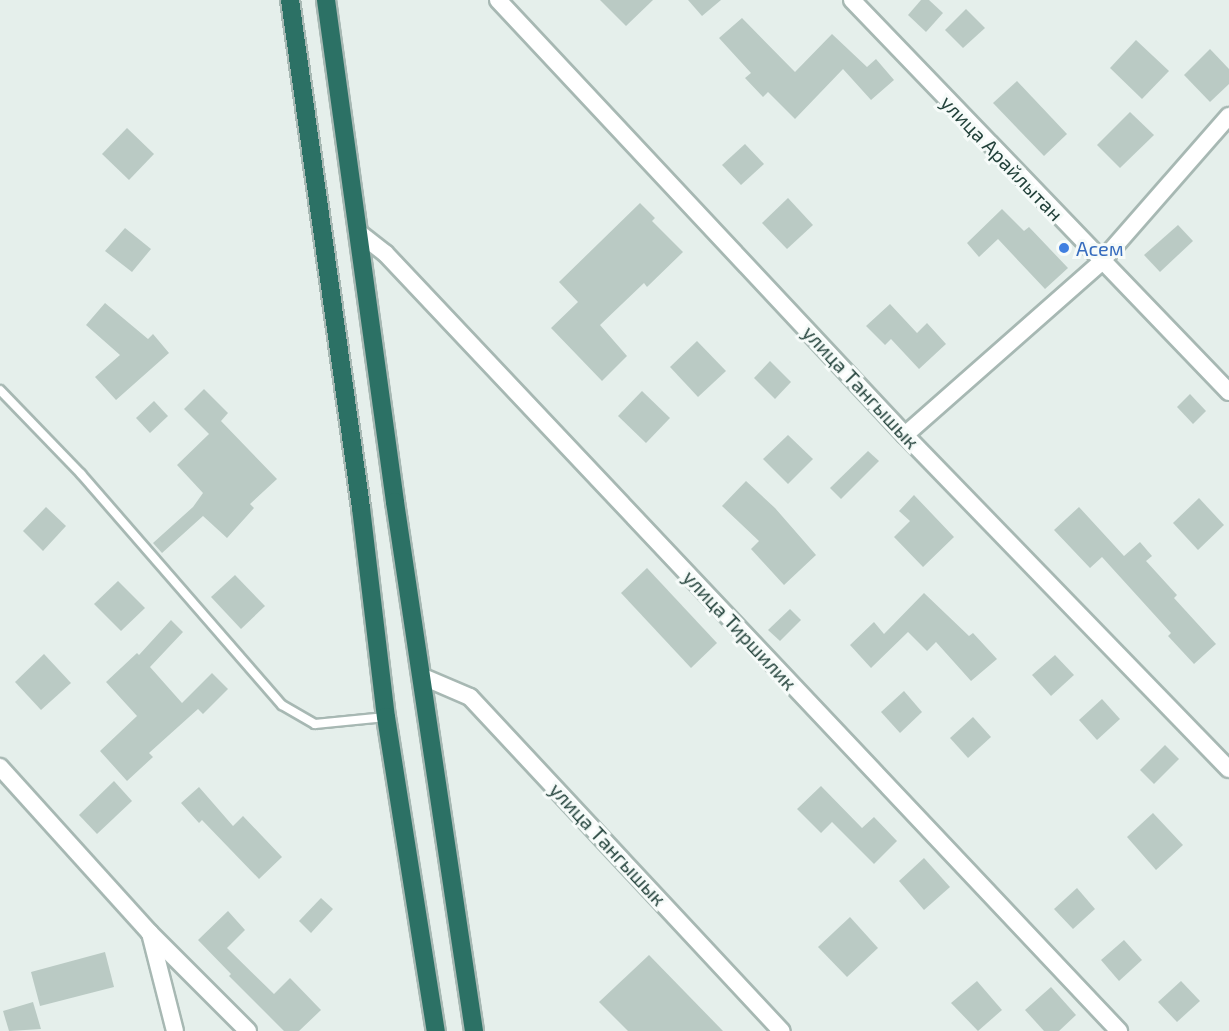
<!DOCTYPE html>
<meta charset="utf-8">
<style>
body{margin:0}
#map{position:relative;width:1229px;height:1031px;overflow:hidden;background:#e5efeb;font-family:"Exo 2",sans-serif}
div>[style]{position:absolute}
[style*='--x']{left:calc(var(--x)*1px);top:calc(var(--y)*1px);width:calc(var(--w)*1px);rotate:calc(var(--a)*1deg)}
.building>*{inset:0;background:#bacac4}
.roads{filter:drop-shadow(2px 0 #a7b8b3) drop-shadow(-2px 0 #a7b8b3) drop-shadow(0 2px #a7b8b3) drop-shadow(0 -2px #a7b8b3)}
.lane>*{height:8px;margin:-4px;padding:0 4px;transform-origin:4px;border-radius:4px;background:#fff}
.street>*{height:16px;margin:-8px;padding:0 8px;transform-origin:8px;border-radius:8px;background:#fff}
.highway>*{height:18px;margin:-9px;padding:0 9px;transform-origin:9px;border-radius:9px;background:#2c7165}
.dots>*{width:16px;height:16px;translate:-50% -50%;box-sizing:border-box;border:3px solid #f6fbf9;border-radius:50%}
span{translate:-50% -50%;white-space:nowrap;text-align:center;line-height:1.15;-webkit-text-stroke:6px #f6fbf9;paint-order:stroke}
.street-label{font-size:20px;color:#23423b}
.shop-label{font-size:20px;color:#366cbe}
.left{translate:0 -50%;text-align:left}
</style>
<div id="map">
<div class="building">
<div style="clip-path:polygon(600px 0,653px 0,626px 26px)"></div>
<div style="clip-path:polygon(688px 0,721px 0,702px 16px)"></div>
<div style="clip-path:polygon(921px 0,929px 0,943px 13px,926px 32px,908px 15px)"></div>
<div style="clip-path:polygon(966px 9px,985px 28px,963px 48px,945px 30px)"></div>
<div style="clip-path:polygon(742px 18px,795px 72px,832px 34px,867px 67px,876px 59px,894px 80px,871px 100px,843px 69px,795px 119px,768px 92px,763px 97px,745px 78px,751px 73px,719px 38px)"></div>
<div style="clip-path:polygon(1136px 40px,1169px 71px,1142px 99px,1110px 68px)"></div>
<div style="clip-path:polygon(1210px 49px,1229px 69px,1229px 84px,1210px 102px,1184px 75px)"></div>
<div style="clip-path:polygon(1017px 81px,1067px 134px,1044px 156px,993px 103px)"></div>
<div style="clip-path:polygon(1130px 112px,1154px 135px,1120px 168px,1097px 145px)"></div>
<div style="clip-path:polygon(127px 128px,154px 154px,129px 180px,102px 154px)"></div>
<div style="clip-path:polygon(745px 144px,764px 164px,741px 185px,722px 165px)"></div>
<div style="clip-path:polygon(788px 198px,813px 225px,787px 249px,762px 223px)"></div>
<div style="clip-path:polygon(640px 203px,655px 218px,652px 221px,683px 252px,647px 287px,644px 283px,600px 325px,627px 356px,602px 381px,551px 328px,578px 302px,559px 282px)"></div>
<div style="clip-path:polygon(1002px 209px,1024px 231px,1029px 227px,1068px 268px,1045px 289px,998px 239px,979px 257px,967px 243px)"></div>
<div style="clip-path:polygon(1178px 225px,1193px 241px,1160px 272px,1144px 255px)"></div>
<div style="clip-path:polygon(125px 228px,151px 249px,132px 272px,105px 251px)"></div>
<div style="clip-path:polygon(105px 303px,148px 339px,153px 334px,169px 353px,116px 400px,95px 377px,120px 355px,86px 325px)"></div>
<div style="clip-path:polygon(890px 304px,917px 333px,927px 323px,946px 344px,919px 369px,891px 339px,885px 345px,866px 326px)"></div>
<div style="clip-path:polygon(697px 341px,726px 371px,698px 397px,670px 367px)"></div>
<div style="clip-path:polygon(770px 361px,791px 382px,775px 399px,754px 378px)"></div>
<div style="clip-path:polygon(204px 389px,228px 413px,221px 421px,277px 479px,250px 504px,254px 508px,227px 538px,203px 516px,162px 553px,153px 543px,193px 507px,203px 493px,177px 465px,209px 434px,184px 409px)"></div>
<div style="clip-path:polygon(642px 391px,670px 418px,646px 443px,618px 416px)"></div>
<div style="clip-path:polygon(1190px 394px,1206px 411px,1193px 424px,1177px 407px)"></div>
<div style="clip-path:polygon(154px 401px,168px 416px,150px 433px,136px 418px)"></div>
<div style="clip-path:polygon(788px 435px,813px 459px,788px 484px,763px 459px)"></div>
<div style="clip-path:polygon(868px 451px,879px 461px,841px 499px,830px 488px)"></div>
<div style="clip-path:polygon(746px 481px,775px 508px,816px 555px,784px 585px,751px 549px,759px 541px,722px 506px)"></div>
<div style="clip-path:polygon(914px 495px,954px 537px,923px 567px,894px 537px,910px 521px,899px 511px)"></div>
<div style="clip-path:polygon(1199px 498px,1224px 525px,1198px 550px,1173px 523px)"></div>
<div style="clip-path:polygon(46px 507px,66px 526px,43px 551px,23px 531px)"></div>
<div style="clip-path:polygon(1079px 507px,1124px 556px,1140px 542px,1152px 556px,1146px 561px,1177px 595px,1174px 598px,1216px 644px,1194px 664px,1168px 636px,1171px 633px,1102px 557px,1090px 568px,1054px 530px)"></div>
<div style="clip-path:polygon(647px 568px,717px 643px,691px 668px,621px 593px)"></div>
<div style="clip-path:polygon(235px 575px,265px 606px,241px 629px,211px 597px)"></div>
<div style="clip-path:polygon(118px 581px,145px 608px,121px 631px,94px 604px)"></div>
<div style="clip-path:polygon(924px 593px,969px 636px,973px 633px,997px 659px,971px 681px,936px 642px,927px 651px,908px 632px,871px 668px,850px 645px,874px 622px,884px 634px)"></div>
<div style="clip-path:polygon(790px 609px,801px 620px,780px 641px,768px 630px)"></div>
<div style="clip-path:polygon(171px 620px,183px 632px,150px 667px,182px 703px,212px 673px,228px 689px,203px 714px,198px 709px,149px 753px,153px 757px,127px 781px,100px 751px,137px 716px,106px 682px,137px 653px,139px 655px)"></div>
<div style="clip-path:polygon(44px 654px,71px 683px,41px 710px,15px 682px)"></div>
<div style="clip-path:polygon(1055px 655px,1074px 675px,1051px 696px,1032px 675px)"></div>
<div style="clip-path:polygon(904px 691px,922px 712px,900px 733px,881px 712px)"></div>
<div style="clip-path:polygon(1102px 699px,1120px 719px,1097px 740px,1079px 720px)"></div>
<div style="clip-path:polygon(973px 717px,991px 737px,968px 758px,950px 738px)"></div>
<div style="clip-path:polygon(1165px 745px,1179px 759px,1154px 784px,1140px 770px)"></div>
<div style="clip-path:polygon(114px 781px,132px 801px,97px 834px,79px 815px)"></div>
<div style="clip-path:polygon(821px 786px,862px 828px,874px 817px,897px 841px,874px 864px,832px 822px,821px 833px,797px 809px)"></div>
<div style="clip-path:polygon(199px 787px,233px 826px,243px 816px,282px 857px,259px 879px,202px 820px,199px 823px,181px 803px)"></div>
<div style="clip-path:polygon(1153px 813px,1183px 845px,1156px 870px,1127px 837px)"></div>
<div style="clip-path:polygon(924px 858px,950px 887px,924px 910px,899px 881px)"></div>
<div style="clip-path:polygon(1077px 888px,1095px 909px,1073px 929px,1054px 909px)"></div>
<div style="clip-path:polygon(321px 898px,333px 909px,311px 933px,299px 921px)"></div>
<div style="clip-path:polygon(228px 911px,245px 930px,227px 948px,274px 994px,290px 978px,321px 1010px,299px 1031px,284px 1031px,229px 976px,231px 974px,198px 940px)"></div>
<div style="clip-path:polygon(850px 917px,878px 948px,847px 977px,818px 947px)"></div>
<div style="clip-path:polygon(1124px 940px,1142px 960px,1119px 981px,1101px 960px)"></div>
<div style="clip-path:polygon(105px 952px,114px 987px,40px 1006px,31px 972px)"></div>
<div style="clip-path:polygon(649px 955px,723px 1031px,628px 1031px,599px 1002px)"></div>
<div style="clip-path:polygon(977px 981px,1002px 1010px,978px 1031px,951px 1003px)"></div>
<div style="clip-path:polygon(1181px 981px,1200px 1001px,1177px 1022px,1158px 1002px)"></div>
<div style="clip-path:polygon(1051px 987px,1076px 1015px,1059px 1031px,1044px 1031px,1025px 1010px)"></div>
<div style="clip-path:polygon(33px 1002px,41px 1029px,9px 1031px,3px 1011px)"></div>
</div>
<div class="roads">
<div class="lane">
<div style="--x:0;--y:390;--w:117;--a:46"></div>
<div style="--x:81;--y:474;--w:306;--a:49"></div>
<div style="--x:282;--y:705;--w:38;--a:30"></div>
<div style="--x:315;--y:724;--w:71;--a:-5.6"></div>
</div>
<div class="street">
<div style="--x:498;--y:0;--w:596;--a:46.9"></div>
<div style="--x:905;--y:435;--w:465;--a:45.9"></div>
<div style="--x:852;--y:0;--w:544;--a:46.12"></div>
<div style="--x:358;--y:232;--w:34;--a:38"></div>
<div style="--x:385;--y:253;--w:1070;--a:46.67"></div>
<div style="--x:905;--y:435;--w:261;--a:-41.4"></div>
<div style="--x:1101;--y:262;--w:194;--a:-48.8"></div>
<div style="--x:421;--y:676;--w:53;--a:23.2"></div>
<div style="--x:470;--y:697;--w:457;--a:47"></div>
<div style="--x:0;--y:767;--w:222;--a:47.9"></div>
<div style="--x:149;--y:932;--w:140;--a:45"></div>
<div style="--x:150;--y:933;--w:101;--a:75.7"></div>
</div>
<div class="highway">
<div style="--x:290;--y:0;--w:513;--a:82.04"></div>
<div style="--x:361;--y:508;--w:210;--a:83.2"></div>
<div style="--x:386;--y:717;--w:318;--a:81"></div>
<div style="--x:326;--y:0;--w:507;--a:82.17"></div>
<div style="--x:395;--y:502;--w:535;--a:81.51"></div>
</div>
</div>
<div class="dots">
<div style="left:1064px;top:248px;background:#3f7fe0"></div>
</div>
<div class="street-label">
<span style="left:1002px;top:158px;rotate:46deg">улица Арайлытан</span>
<span style="left:861px;top:387px;rotate:47deg">улица Тангышык</span>
<span style="left:740px;top:630px;rotate:47deg">улица Тиршилик</span>
<span style="left:608px;top:844px;rotate:47deg">улица Тангышык</span>
</div>
<div class="shop-label">
<span class="left" style="left:1076px;top:248px">Асем</span>
</div>
</div>
